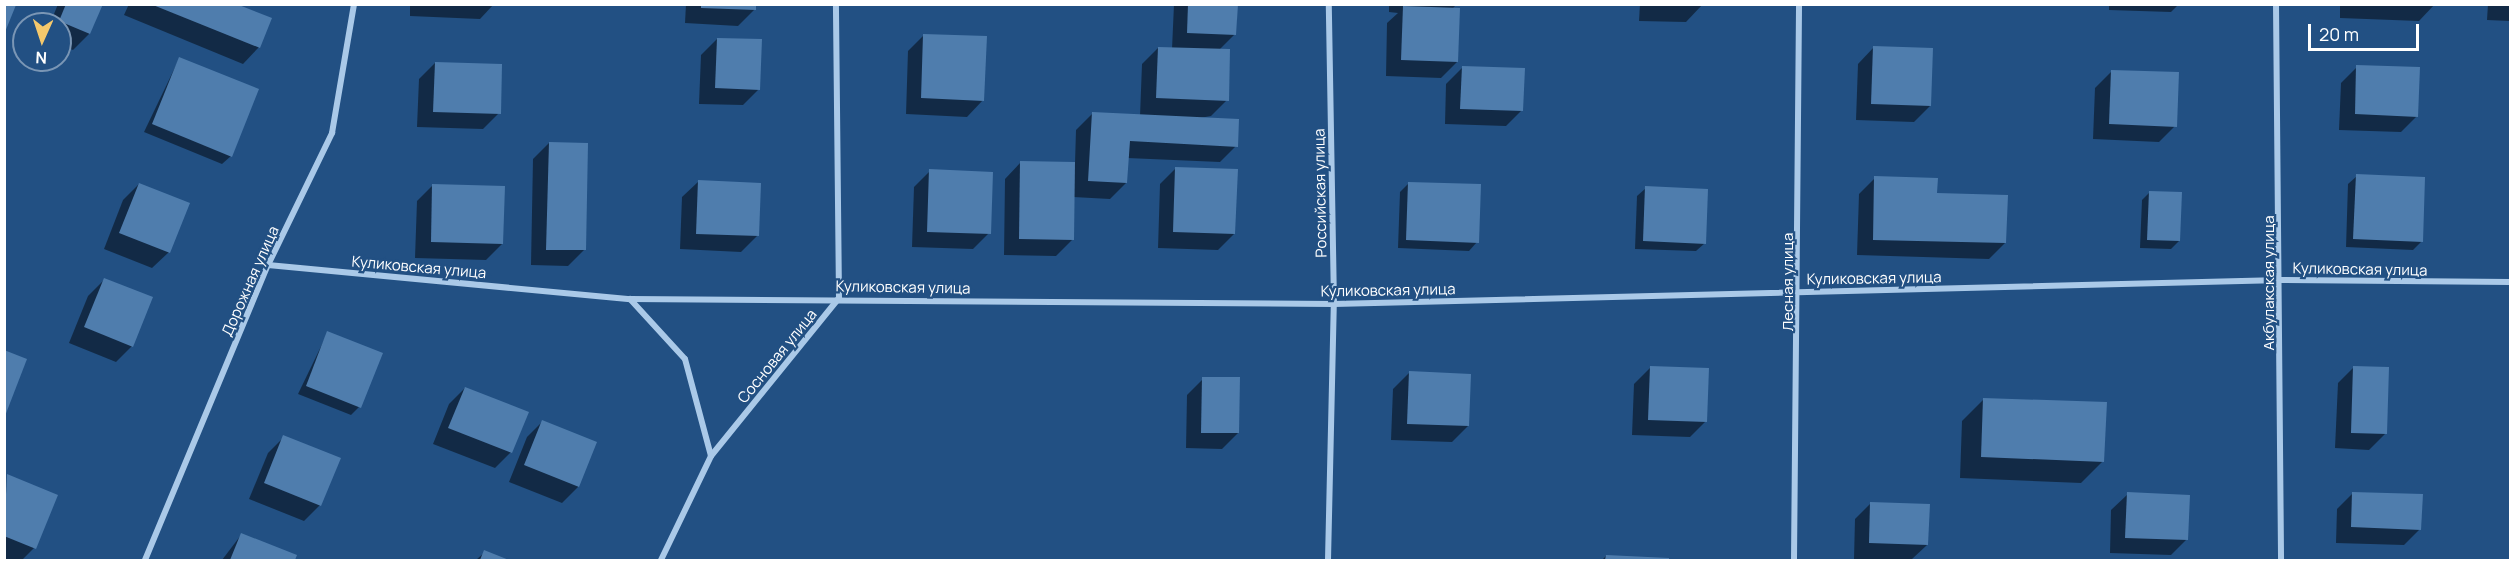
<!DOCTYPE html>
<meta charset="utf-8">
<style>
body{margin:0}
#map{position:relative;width:2515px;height:565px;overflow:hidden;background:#225083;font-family:Manrope,sans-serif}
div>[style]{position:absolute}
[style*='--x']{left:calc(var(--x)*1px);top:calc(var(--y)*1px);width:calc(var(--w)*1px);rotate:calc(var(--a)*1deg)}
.shadow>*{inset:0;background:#0007}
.building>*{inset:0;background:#4f7dad}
.minor>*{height:6px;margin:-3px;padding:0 3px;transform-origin:3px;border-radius:3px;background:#aac9e8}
span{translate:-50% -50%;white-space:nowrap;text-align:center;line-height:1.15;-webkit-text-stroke:4.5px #225083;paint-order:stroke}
.street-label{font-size:15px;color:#fff}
.frame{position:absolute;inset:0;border:6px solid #fff;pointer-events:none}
.north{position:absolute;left:12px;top:12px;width:60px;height:60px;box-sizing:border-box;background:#225083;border:2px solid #7a96b5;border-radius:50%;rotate:183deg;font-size:16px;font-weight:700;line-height:24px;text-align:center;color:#fff}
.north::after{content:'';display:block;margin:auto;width:21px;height:27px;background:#f4c86c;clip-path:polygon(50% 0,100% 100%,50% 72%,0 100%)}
.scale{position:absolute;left:2308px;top:24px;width:111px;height:27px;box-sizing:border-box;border:3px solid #fff;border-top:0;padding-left:8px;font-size:18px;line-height:21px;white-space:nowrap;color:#fff;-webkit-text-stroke:4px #225083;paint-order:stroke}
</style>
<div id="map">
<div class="shadow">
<div style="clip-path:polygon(58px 4px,102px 4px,89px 34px,73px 50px,60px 44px,60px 24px,50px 24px)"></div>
<div style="clip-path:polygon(129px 4px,235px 4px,271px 19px,259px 47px,243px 64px,124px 15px)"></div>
<div style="clip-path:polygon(410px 4px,494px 4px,480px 19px,410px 16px)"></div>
<div style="clip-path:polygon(686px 4px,754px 4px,754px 10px,738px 26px,685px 23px)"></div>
<div style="clip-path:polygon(1174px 4px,1236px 4px,1235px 34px,1219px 50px,1227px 100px,1211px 116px,1194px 119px,1236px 146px,1220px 162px,1127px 158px,1126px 183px,1110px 199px,1073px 197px,1072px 240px,1056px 256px,1004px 255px,1005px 179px,1021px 162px,1075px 163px,1076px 130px,1092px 114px,1140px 116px,1142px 64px,1158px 48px,1172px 49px)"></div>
<div style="clip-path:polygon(1389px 4px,1457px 4px,1452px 9px,1457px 62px,1441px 78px,1386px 76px,1387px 23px,1398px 13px,1389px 12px)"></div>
<div style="clip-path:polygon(1640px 4px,1703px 4px,1686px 22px,1639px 21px)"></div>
<div style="clip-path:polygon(2109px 4px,2179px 4px,2171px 12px,2109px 10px)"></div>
<div style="clip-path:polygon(2340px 4px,2435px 4px,2419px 21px,2340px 18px)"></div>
<div style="clip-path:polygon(2488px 4px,2510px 4px,2510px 21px,2487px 20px)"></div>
<div style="clip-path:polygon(924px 35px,983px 100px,967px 117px,906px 114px,908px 51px)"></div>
<div style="clip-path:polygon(717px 39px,759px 89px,743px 105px,699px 104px,701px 55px)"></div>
<div style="clip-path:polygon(1874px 47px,1930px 106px,1914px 122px,1856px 120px,1858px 64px)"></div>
<div style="clip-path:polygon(179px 59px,231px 156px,222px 164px,144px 132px)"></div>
<div style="clip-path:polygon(435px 63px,499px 113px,483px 129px,417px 127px,419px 79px)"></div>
<div style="clip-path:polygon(2357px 67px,2417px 116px,2401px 132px,2339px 130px,2341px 83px)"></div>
<div style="clip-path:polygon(1462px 68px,1522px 110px,1506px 126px,1445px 124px,1446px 84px)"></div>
<div style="clip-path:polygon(2111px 72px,2175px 126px,2159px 142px,2093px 139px,2095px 88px)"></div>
<div style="clip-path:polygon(549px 143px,584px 250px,568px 266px,531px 265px,533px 159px)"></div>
<div style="clip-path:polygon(1176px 168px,1234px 234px,1218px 250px,1158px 248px,1160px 184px)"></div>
<div style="clip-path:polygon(930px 171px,989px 233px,973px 249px,912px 247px,914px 187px)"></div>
<div style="clip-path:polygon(2357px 176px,2422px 241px,2413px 250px,2346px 247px,2348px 184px)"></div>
<div style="clip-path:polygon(1875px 178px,1936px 194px,2005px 243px,1989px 259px,1857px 255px,1859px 194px)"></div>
<div style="clip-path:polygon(699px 181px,758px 235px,741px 252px,680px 249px,682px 197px)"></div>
<div style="clip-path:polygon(1409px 183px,1477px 242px,1469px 251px,1398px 248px,1400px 192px)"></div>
<div style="clip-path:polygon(139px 184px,188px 204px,169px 252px,152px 268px,104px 249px,123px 200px)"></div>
<div style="clip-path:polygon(433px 185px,502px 244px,486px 260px,415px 258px,417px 201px)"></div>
<div style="clip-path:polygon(1646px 188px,1705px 243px,1696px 251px,1635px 249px,1637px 196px)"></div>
<div style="clip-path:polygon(2150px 192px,2179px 241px,2171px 249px,2140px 248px,2142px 200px)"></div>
<div style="clip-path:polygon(104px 280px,132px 346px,116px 362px,69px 343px,88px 296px)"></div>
<div style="clip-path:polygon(328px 332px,359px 407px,351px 415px,298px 394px)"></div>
<div style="clip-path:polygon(2354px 367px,2385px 434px,2369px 450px,2335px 448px,2338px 383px)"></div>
<div style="clip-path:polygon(1650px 368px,1706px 421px,1690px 437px,1632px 435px,1634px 384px)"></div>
<div style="clip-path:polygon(1409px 373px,1468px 426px,1452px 442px,1391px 440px,1393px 389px)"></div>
<div style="clip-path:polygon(1203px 379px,1238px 433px,1222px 449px,1186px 448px,1187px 395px)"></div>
<div style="clip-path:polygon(465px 388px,511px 452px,495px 468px,433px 444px,449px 404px)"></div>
<div style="clip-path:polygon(1984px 399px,2103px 461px,2081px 483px,1960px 478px,1962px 421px)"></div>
<div style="clip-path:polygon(543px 421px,595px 443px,578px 487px,562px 503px,509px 482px,527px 437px)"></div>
<div style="clip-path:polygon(284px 437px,320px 505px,304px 521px,249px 499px,268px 453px)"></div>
<div style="clip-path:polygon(7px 476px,34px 548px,22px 560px,4px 559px)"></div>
<div style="clip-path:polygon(2353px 493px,2420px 529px,2404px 545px,2336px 543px,2337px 509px)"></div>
<div style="clip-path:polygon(2128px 494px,2187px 539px,2171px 555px,2110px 553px,2111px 510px)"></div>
<div style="clip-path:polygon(1871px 503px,1927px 545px,1911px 560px,1854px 559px,1855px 519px)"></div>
<div style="clip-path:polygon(241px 535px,295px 556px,293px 560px,222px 560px)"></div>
<div style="clip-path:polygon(485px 552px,505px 560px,476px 560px)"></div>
<div style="clip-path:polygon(1606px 556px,1667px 560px,1602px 560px)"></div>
</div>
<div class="building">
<div style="clip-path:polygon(66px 4px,103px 4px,90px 34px,59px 21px)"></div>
<div style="clip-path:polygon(701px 4px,756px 4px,756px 10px,701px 8px)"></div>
<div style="clip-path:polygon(1188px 4px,1238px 4px,1236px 35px,1187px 33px)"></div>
<div style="clip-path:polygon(4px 5px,16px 5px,5px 32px,4px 32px)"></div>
<div style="clip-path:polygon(153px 5px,239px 5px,272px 18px,260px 48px)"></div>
<div style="clip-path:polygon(1403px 6px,1460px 8px,1458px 62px,1401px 60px)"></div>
<div style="clip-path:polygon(923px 34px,987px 36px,984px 101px,921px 98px)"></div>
<div style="clip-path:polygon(717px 38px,762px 39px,760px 90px,715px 88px)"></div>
<div style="clip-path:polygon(1873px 46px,1933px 48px,1931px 106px,1871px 104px)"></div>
<div style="clip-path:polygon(1158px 47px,1230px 49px,1229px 101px,1156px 98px)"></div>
<div style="clip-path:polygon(179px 57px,259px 89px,232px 157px,152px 124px)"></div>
<div style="clip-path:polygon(435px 62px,502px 64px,501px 114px,433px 112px)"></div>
<div style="clip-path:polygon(2356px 65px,2420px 67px,2418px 117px,2355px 114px)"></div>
<div style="clip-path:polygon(1462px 66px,1525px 68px,1523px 111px,1460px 109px)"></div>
<div style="clip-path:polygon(2111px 70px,2179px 72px,2177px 127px,2109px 124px)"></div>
<div style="clip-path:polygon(1092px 112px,1239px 119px,1238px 147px,1130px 141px,1127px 183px,1088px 181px)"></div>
<div style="clip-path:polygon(549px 142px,588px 143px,586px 250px,546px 250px)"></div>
<div style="clip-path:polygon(1020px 161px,1075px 162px,1074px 240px,1019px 239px)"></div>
<div style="clip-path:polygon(1175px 167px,1238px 169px,1235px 234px,1173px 232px)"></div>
<div style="clip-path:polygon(929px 169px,993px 172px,991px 234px,927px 232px)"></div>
<div style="clip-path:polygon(2356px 174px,2425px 177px,2423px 242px,2353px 239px)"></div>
<div style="clip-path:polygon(1874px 176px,1938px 178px,1937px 193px,2008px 195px,2006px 243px,1873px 240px)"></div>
<div style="clip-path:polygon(698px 180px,761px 183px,759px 236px,696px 234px)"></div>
<div style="clip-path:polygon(1408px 182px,1481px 184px,1479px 243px,1406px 240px)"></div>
<div style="clip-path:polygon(139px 183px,190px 203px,170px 253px,119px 233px)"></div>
<div style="clip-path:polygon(432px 184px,505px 186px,503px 244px,431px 242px)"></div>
<div style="clip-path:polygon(1645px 186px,1708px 189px,1706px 244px,1643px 241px)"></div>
<div style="clip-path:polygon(2149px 191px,2182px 192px,2180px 241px,2147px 240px)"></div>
<div style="clip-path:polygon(104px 278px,153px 297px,133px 347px,84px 327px)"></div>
<div style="clip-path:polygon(327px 331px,383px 353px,361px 408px,306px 386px)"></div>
<div style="clip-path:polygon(4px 350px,27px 359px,5px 416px,4px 416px)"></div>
<div style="clip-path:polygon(1650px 366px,1709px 368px,1707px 422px,1648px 420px)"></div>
<div style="clip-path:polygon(2353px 366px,2389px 367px,2387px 434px,2351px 433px)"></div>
<div style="clip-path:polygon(1409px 371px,1471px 374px,1469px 426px,1407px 424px)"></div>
<div style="clip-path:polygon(1202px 377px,1240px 377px,1239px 433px,1201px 433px)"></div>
<div style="clip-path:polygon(465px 387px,529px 412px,512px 453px,448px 428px)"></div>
<div style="clip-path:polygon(1983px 398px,2107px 402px,2104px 462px,1981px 457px)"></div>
<div style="clip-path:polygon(542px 420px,597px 442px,579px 487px,524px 465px)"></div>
<div style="clip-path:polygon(283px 435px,341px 458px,321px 506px,264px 483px)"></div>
<div style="clip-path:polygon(7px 474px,58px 495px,36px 549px,4px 536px)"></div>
<div style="clip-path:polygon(2127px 492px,2190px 495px,2188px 540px,2125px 538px)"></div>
<div style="clip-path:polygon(2352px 492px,2423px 494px,2421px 530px,2351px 527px)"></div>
<div style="clip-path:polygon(1870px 502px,1930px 504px,1928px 545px,1869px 543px)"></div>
<div style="clip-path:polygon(241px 533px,297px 555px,295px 560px,230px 560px)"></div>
<div style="clip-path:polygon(484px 550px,509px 560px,480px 560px)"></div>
<div style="clip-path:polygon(1606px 555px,1669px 558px,1669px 560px,1605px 560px)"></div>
</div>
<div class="minor">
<div style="--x:2276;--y:4;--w:556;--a:89.48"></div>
<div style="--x:268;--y:265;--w:364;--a:5.4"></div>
<div style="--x:630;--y:299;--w:704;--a:0.41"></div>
<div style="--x:1334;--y:304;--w:948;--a:-1.45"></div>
<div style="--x:2282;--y:280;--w:228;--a:0.5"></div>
<div style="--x:630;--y:299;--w:81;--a:47.5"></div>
<div style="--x:685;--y:359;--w:100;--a:75"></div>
<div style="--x:145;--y:560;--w:320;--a:-67.4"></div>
<div style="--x:268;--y:265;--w:147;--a:-64.1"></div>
<div style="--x:332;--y:133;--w:131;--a:-80.3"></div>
<div style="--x:661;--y:560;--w:115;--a:-64.3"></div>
<div style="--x:711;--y:456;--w:203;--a:-51"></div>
<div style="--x:839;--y:298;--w:294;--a:-90.6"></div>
<div style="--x:1328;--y:560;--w:256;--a:-88.7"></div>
<div style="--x:1334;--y:304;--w:300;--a:-91"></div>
<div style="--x:1794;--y:560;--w:556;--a:-89.48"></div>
</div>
<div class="street-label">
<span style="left:1320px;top:193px;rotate:-91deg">Российская улица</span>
<span style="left:419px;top:267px;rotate:5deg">Куликовская улица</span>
<span style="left:2360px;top:269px;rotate:1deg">Куликовская улица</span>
<span style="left:1874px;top:278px;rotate:-1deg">Куликовская улица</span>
<span style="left:250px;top:281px;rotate:-66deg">Дорожная улица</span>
<span style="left:1788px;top:282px;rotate:-90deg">Лесная улица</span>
<span style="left:2269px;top:283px;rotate:-90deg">Акбулакская улица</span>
<span style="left:903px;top:287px;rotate:1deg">Куликовская улица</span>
<span style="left:1388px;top:290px;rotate:-1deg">Куликовская улица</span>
<span style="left:777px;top:356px;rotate:-51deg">Сосновая улица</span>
</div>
<div class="frame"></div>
<div class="north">N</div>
<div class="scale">20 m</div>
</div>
